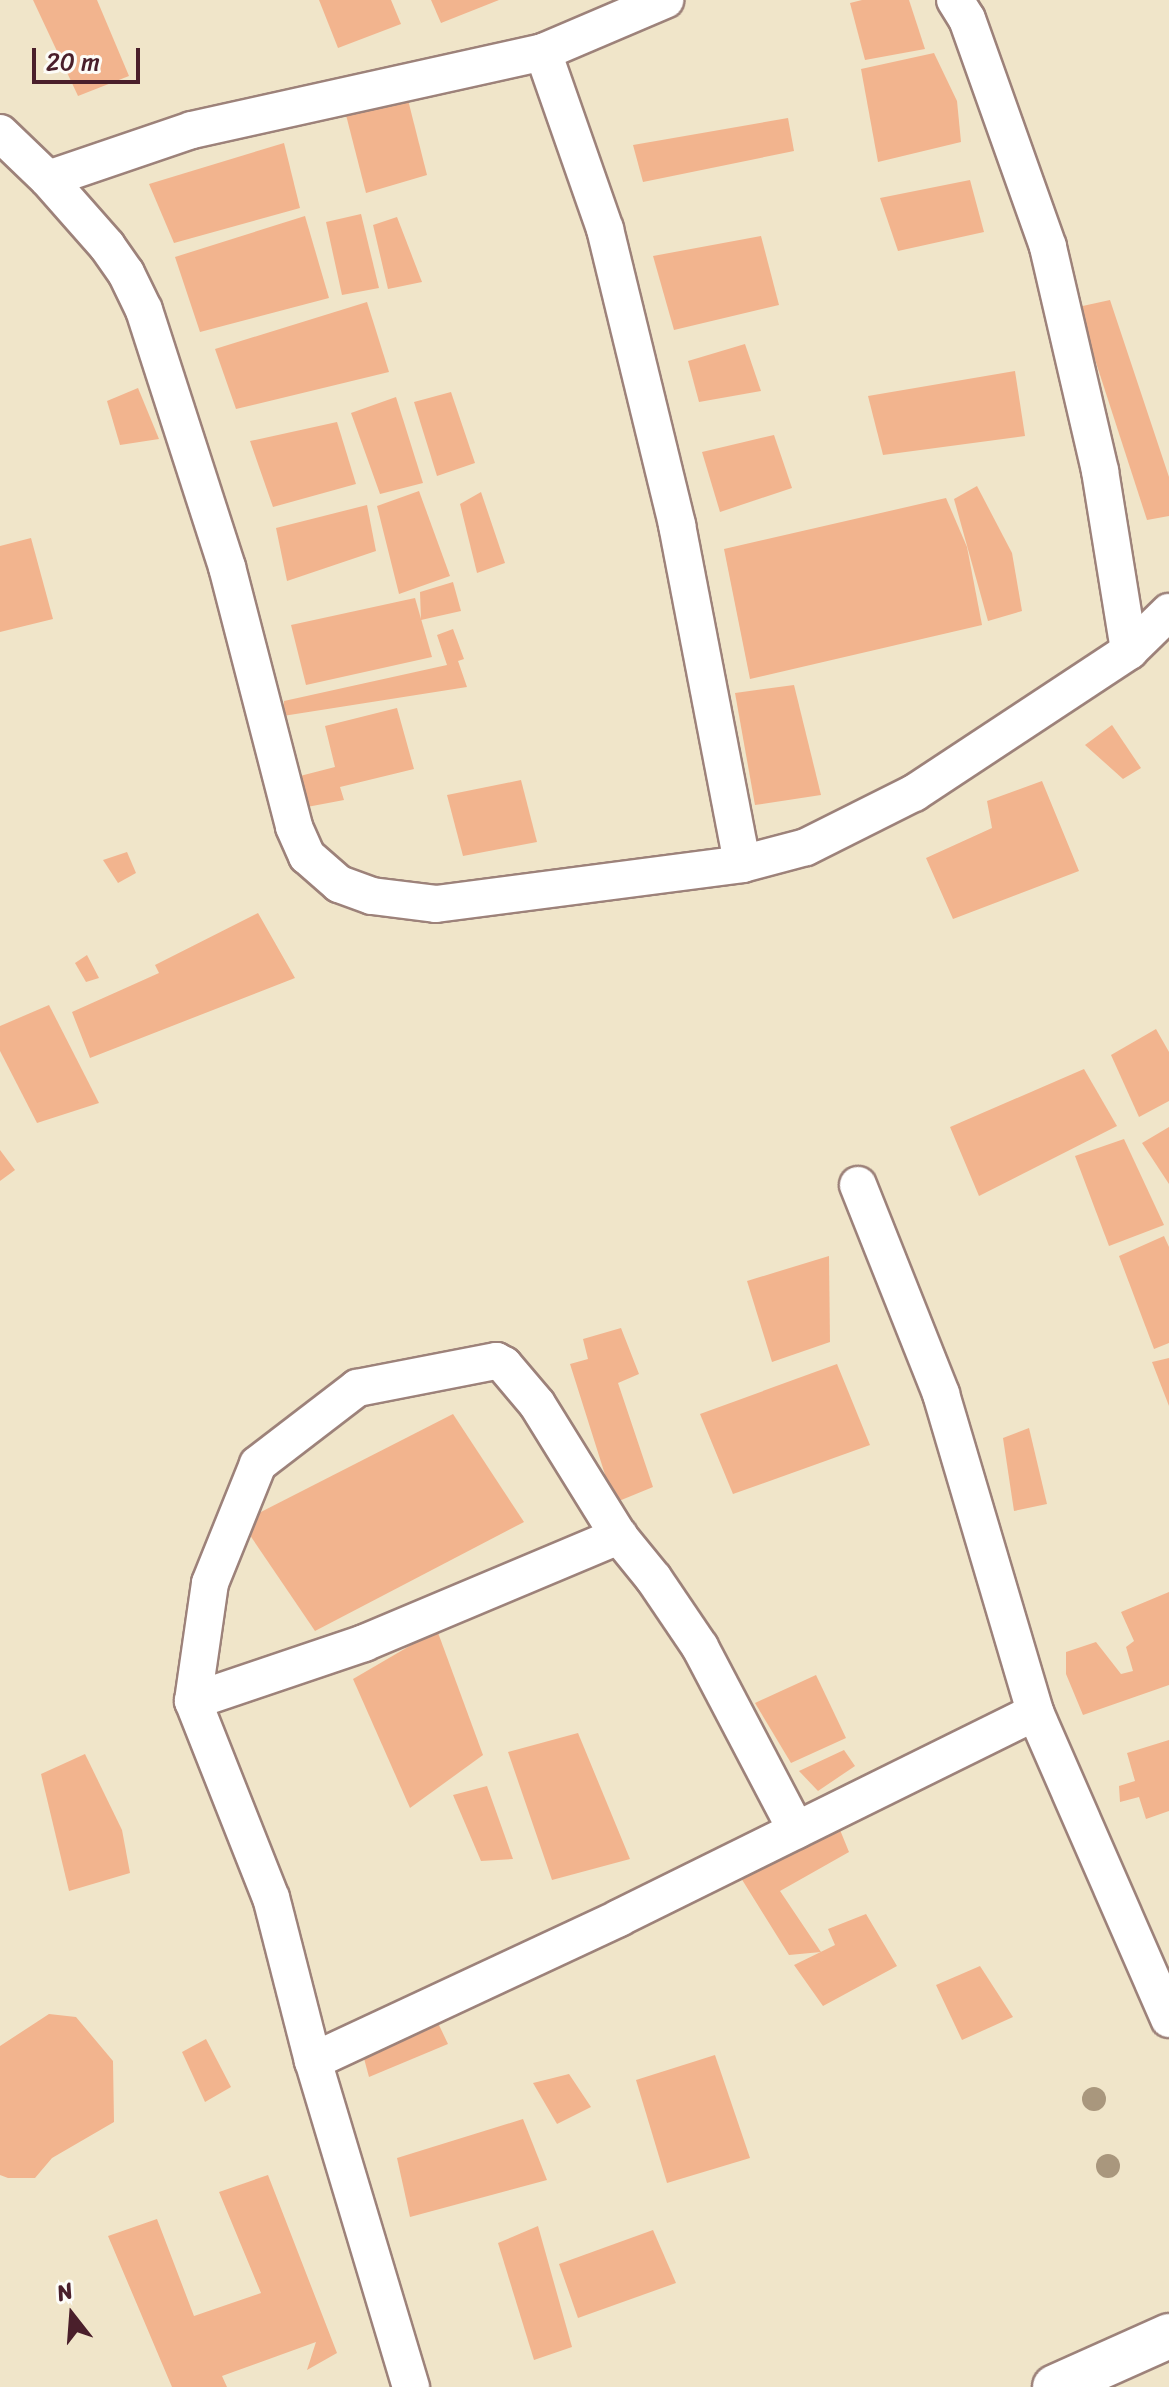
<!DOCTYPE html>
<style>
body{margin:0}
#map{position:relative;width:1169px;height:2387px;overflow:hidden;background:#f0e5c9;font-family:Sriracha,sans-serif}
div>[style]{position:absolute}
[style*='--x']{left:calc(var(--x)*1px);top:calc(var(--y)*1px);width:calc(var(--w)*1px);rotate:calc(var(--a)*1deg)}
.building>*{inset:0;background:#f2b48e}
.roads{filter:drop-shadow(2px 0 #9d827a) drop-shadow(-2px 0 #9d827a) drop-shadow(0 2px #9d827a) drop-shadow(0 -2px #9d827a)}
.minor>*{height:36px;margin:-18px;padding:0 18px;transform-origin:18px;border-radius:18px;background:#fff}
.trunk>*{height:44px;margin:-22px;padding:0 22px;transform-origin:22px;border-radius:22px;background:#fff}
.trees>*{width:24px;height:24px;margin:-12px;border-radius:50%;background:#a9977d}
span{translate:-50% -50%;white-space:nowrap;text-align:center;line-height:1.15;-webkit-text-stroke:8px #fdfcf7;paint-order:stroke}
.north{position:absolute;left:32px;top:2275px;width:80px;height:80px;-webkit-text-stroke:6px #fdfcf7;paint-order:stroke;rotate:343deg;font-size:22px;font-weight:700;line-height:32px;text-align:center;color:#4a1f2b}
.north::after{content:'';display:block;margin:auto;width:28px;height:36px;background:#4a1f2b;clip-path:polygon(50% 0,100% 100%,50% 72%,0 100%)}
.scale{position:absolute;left:32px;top:48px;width:108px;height:36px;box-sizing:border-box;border:4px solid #4a1f2b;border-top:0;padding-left:10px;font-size:24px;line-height:28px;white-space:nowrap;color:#4a1f2b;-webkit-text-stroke:6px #fdfcf7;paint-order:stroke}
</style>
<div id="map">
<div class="building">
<div style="clip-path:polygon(33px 0,97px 0,129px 76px,78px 96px)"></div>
<div style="clip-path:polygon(319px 0,391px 0,401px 24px,338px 48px)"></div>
<div style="clip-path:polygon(431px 0,499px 0,441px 23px)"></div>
<div style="clip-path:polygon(862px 0,909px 0,925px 49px,865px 60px,850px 3px)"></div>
<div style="clip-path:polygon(934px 53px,957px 101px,961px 142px,878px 162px,861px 69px)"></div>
<div style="clip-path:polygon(406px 92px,427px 175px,366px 193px,346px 115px)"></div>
<div style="clip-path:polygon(788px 118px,794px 151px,643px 182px,633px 145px)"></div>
<div style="clip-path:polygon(284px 143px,300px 208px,174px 243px,149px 184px)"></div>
<div style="clip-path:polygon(970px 180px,984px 232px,898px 251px,880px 198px)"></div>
<div style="clip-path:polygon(361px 214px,379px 288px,342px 295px,326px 222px)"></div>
<div style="clip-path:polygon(305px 216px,329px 298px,200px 332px,175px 257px)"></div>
<div style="clip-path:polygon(397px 217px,422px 282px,388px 289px,373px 225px)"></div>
<div style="clip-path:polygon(761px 236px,779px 305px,674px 330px,653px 256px)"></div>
<div style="clip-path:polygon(1110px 300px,1169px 477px,1169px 516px,1147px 520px,1078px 307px)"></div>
<div style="clip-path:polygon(367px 302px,389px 372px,236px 409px,215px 349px)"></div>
<div style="clip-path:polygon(745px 344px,761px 391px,699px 402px,688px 361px)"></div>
<div style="clip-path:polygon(1015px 371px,1025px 436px,883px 455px,868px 396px)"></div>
<div style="clip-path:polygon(138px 388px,159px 439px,120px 445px,107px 401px)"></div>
<div style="clip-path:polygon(451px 392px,475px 463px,437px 476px,414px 402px)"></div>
<div style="clip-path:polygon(396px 397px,423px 483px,380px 494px,351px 413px)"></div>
<div style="clip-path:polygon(337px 422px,356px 484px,273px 507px,250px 441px)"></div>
<div style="clip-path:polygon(774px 435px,792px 488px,720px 512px,702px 452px)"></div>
<div style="clip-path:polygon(977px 486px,1012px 553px,1022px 611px,988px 621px,954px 499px)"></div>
<div style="clip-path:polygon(419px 491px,450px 576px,399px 594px,377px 506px)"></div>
<div style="clip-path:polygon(481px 492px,505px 563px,477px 573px,460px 504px)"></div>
<div style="clip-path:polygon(946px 498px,967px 547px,982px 625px,750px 679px,724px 549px)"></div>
<div style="clip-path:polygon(367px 505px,376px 551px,287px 581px,276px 528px)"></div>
<div style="clip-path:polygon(31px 538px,53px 619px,0 632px,0 546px)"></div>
<div style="clip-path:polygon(453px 582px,461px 611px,421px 620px,420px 592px)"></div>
<div style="clip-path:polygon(415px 598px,432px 657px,306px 685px,291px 625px)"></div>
<div style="clip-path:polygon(453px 629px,464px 659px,458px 661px,467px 687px,283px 716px,284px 701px,447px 665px,437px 635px)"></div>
<div style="clip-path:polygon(794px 685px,821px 795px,755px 805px,735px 693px)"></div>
<div style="clip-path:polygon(397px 708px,414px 769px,340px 787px,344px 800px,307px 807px,300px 776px,335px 767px,325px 726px)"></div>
<div style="clip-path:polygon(1112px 725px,1141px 768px,1123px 779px,1085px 745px)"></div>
<div style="clip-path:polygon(521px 780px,537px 842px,463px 856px,447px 795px)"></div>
<div style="clip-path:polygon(1042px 781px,1079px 871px,953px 919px,926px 858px,992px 828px,987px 801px)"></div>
<div style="clip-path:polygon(127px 852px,136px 873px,118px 883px,103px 860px)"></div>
<div style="clip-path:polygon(258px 913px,295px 978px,90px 1058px,72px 1012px,159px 973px,155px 965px)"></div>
<div style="clip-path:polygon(87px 955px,99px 978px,86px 982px,75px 963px)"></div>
<div style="clip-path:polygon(49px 1005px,99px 1103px,37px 1123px,0 1051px,0 1026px)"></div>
<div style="clip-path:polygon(1156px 1029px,1169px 1052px,1169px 1101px,1139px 1117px,1111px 1055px)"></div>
<div style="clip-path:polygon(1084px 1069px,1117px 1126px,979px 1196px,950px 1127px)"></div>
<div style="clip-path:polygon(1169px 1127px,1169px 1184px,1142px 1143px)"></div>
<div style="clip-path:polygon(1124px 1139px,1164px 1225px,1109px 1246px,1075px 1156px)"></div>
<div style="clip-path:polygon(0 1150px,15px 1170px,0 1181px)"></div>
<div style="clip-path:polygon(1164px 1236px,1169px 1247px,1169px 1343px,1154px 1349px,1119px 1256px)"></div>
<div style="clip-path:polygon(829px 1256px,830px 1342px,772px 1362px,747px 1281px)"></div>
<div style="clip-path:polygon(621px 1328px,639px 1374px,618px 1383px,653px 1487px,614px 1503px,570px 1364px,588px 1359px,583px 1339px)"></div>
<div style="clip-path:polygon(1169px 1358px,1169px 1406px,1152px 1362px)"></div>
<div style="clip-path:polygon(837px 1364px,870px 1445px,733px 1494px,700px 1414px)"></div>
<div style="clip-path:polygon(453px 1414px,524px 1522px,315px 1631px,241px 1522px)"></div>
<div style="clip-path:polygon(1029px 1428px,1047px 1504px,1014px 1511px,1003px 1438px)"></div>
<div style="clip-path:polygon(1169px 1592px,1169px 1685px,1083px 1715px,1066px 1674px,1066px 1652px,1096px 1642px,1121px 1674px,1133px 1671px,1126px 1647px,1134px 1641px,1121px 1612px)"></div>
<div style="clip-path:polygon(437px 1630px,483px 1755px,410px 1808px,353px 1679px)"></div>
<div style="clip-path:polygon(816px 1675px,846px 1738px,791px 1763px,755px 1703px)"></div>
<div style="clip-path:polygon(578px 1733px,630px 1859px,552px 1880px,508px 1752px)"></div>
<div style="clip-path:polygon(1169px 1740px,1169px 1811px,1146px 1819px,1139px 1797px,1120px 1802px,1119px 1786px,1135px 1781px,1127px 1753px)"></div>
<div style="clip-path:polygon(844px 1750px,855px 1766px,818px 1791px,799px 1771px)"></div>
<div style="clip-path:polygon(85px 1754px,122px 1830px,130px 1873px,69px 1891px,41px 1774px)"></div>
<div style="clip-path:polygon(487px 1786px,513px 1859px,481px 1861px,453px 1795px)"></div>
<div style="clip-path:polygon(838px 1825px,849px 1852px,780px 1891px,821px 1952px,789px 1955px,741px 1878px)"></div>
<div style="clip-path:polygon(866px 1914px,897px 1966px,823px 2006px,794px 1965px,835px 1945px,828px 1929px)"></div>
<div style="clip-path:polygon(980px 1966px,1013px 2017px,962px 2040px,936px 1985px)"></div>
<div style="clip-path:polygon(49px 2014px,76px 2017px,113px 2061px,114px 2122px,52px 2158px,35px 2178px,8px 2178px,0 2175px,0 2046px)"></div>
<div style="clip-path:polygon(438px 2023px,448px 2044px,369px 2077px,362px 2051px)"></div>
<div style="clip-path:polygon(206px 2039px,231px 2087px,205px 2102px,182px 2052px)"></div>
<div style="clip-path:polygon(715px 2055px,750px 2158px,667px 2183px,636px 2080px)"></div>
<div style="clip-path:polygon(569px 2074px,591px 2107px,557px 2124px,533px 2083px)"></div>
<div style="clip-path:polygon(523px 2119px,547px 2180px,410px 2217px,397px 2158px)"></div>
<div style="clip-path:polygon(268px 2175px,337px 2353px,307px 2370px,316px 2342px,222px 2376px,227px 2387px,172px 2387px,108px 2236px,157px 2219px,194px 2316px,261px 2293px,219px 2192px)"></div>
<div style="clip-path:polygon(538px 2226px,572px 2347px,534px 2360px,498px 2243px)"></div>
<div style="clip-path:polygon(653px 2230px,676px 2283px,578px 2318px,559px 2264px)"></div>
</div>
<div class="roads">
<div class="minor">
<div style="--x:955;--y:0;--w:22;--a:58"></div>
<div style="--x:967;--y:19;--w:242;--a:70.4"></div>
<div style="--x:1048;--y:247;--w:230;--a:76.9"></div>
<div style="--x:1100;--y:471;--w:182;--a:80.8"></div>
<div style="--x:543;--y:52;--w:188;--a:70.7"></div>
<div style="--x:605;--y:229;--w:305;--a:76.3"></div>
<div style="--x:677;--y:525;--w:345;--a:79.1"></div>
<div style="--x:0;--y:133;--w:66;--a:43.8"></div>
<div style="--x:48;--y:179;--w:89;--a:48.6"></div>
<div style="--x:107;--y:246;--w:33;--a:55"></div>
<div style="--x:126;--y:273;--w:41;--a:64.1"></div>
<div style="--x:144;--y:310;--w:270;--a:72.1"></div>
<div style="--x:227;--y:567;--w:268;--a:75.5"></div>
<div style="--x:294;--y:827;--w:32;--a:66"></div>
<div style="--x:307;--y:856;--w:43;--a:41.2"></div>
<div style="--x:339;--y:884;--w:35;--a:20"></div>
<div style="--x:372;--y:896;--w:64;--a:7.1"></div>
<div style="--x:436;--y:904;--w:309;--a:-7.4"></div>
<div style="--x:742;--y:864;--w:66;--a:-14.9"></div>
<div style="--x:806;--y:847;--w:121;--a:-26.6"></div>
<div style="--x:914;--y:793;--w:258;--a:-33.4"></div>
<div style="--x:1129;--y:651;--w:56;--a:-44.3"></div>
<div style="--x:48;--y:179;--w:152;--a:-18.8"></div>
<div style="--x:192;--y:130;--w:360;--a:-12.5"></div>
<div style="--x:543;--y:52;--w:133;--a:-23.1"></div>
<div style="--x:858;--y:1185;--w:225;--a:68.3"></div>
<div style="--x:941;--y:1394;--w:332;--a:73.5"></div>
<div style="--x:1035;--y:1712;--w:335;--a:66.4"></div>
<div style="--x:193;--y:1701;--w:181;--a:-18.7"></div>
<div style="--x:364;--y:1643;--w:277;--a:-22.8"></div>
<div style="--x:313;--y:2061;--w:338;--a:-25"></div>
<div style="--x:619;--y:1918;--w:464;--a:-26.3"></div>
<div style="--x:411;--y:2387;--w:340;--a:-106.7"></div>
<div style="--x:313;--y:2061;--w:168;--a:-104.4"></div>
<div style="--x:271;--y:1898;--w:212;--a:-111.6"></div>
<div style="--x:193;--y:1701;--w:119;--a:-81.8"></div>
<div style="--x:210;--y:1583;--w:128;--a:-68"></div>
<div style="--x:258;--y:1464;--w:125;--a:-37.5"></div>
<div style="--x:357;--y:1388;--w:142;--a:-11"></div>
<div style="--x:496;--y:1361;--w:9;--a:27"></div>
<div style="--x:504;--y:1365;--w:51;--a:49.8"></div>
<div style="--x:537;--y:1404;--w:155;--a:58.2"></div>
<div style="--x:619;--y:1536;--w:55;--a:50.9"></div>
<div style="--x:654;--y:1579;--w:82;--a:55.9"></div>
<div style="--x:700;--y:1647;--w:207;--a:62.3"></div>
</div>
<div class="trunk">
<div style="--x:1055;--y:2387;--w:125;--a:-24.1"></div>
</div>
</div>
<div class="trees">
<div style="left:1094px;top:2099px"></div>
<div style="left:1108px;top:2166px"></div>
</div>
<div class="north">N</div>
<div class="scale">20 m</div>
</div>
